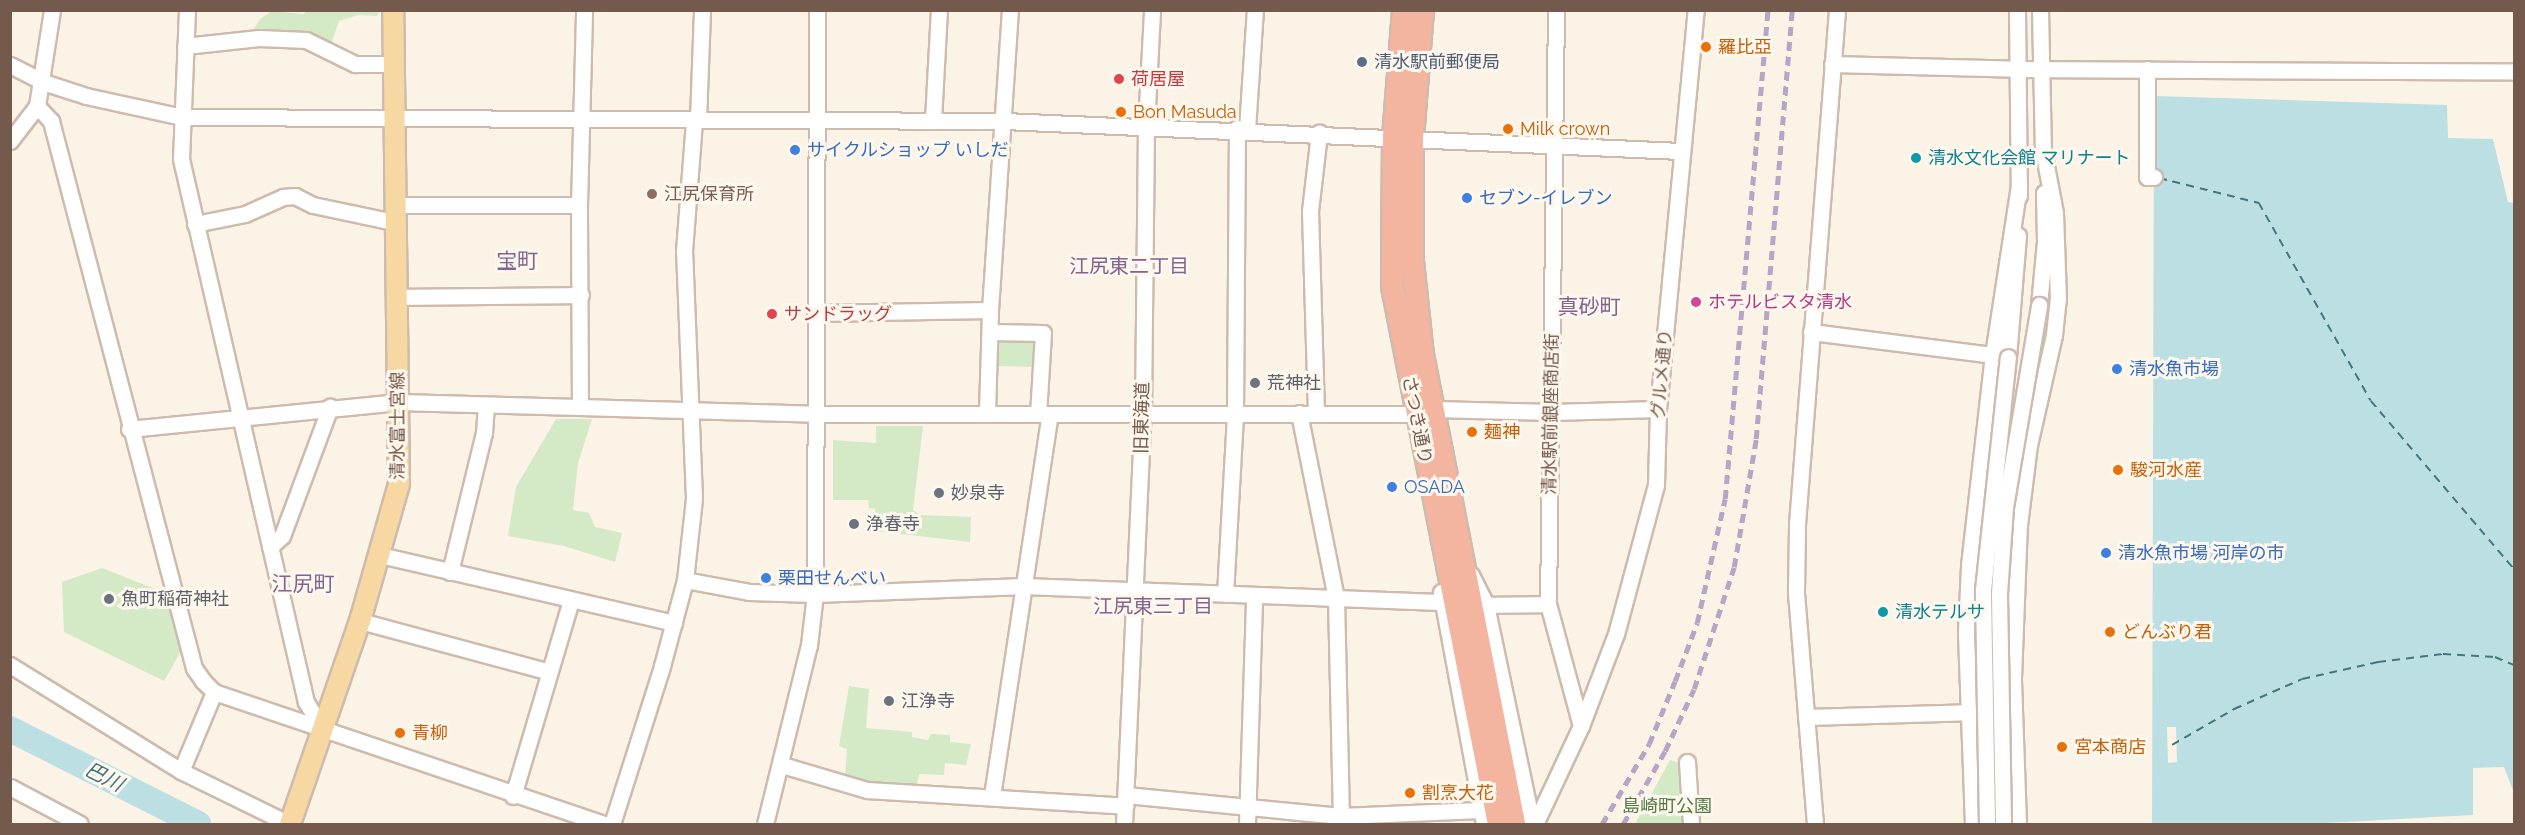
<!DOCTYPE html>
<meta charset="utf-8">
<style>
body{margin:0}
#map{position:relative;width:2525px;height:835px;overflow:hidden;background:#fbf3e6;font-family:Raleway,"Noto Sans JP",sans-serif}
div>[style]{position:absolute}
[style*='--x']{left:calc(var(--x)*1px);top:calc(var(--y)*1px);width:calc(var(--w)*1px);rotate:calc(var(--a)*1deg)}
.green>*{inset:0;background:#d4e9c5}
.water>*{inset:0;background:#bcdfe4}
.pier>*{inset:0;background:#fbf3e6}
.river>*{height:26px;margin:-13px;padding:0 13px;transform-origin:13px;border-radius:13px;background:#bcdfe4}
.ferry>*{height:1.5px;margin-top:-0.75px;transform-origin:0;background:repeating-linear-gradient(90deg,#43767f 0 8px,transparent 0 14px)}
.roads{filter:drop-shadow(2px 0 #cdbbad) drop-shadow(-2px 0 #cdbbad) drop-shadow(0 2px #cdbbad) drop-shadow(0 -2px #cdbbad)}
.minor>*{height:15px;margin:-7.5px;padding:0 7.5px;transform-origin:7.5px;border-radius:7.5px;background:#fff}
.major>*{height:20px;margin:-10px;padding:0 10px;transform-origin:10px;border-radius:10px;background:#f7d7a2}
.highway>*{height:21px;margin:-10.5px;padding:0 10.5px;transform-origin:10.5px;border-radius:10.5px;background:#f3b5a0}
.rail>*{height:4.5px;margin-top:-2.25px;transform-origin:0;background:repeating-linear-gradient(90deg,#b6a5c5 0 9px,transparent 0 15px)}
.bridges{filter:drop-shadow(2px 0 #cdbbad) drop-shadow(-2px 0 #cdbbad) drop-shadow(0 2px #cdbbad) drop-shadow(0 -2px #cdbbad)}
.minor-bridge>*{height:15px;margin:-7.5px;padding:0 7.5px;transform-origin:7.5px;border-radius:7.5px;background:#fff}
.dots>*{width:16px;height:16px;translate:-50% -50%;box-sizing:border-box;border:3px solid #fef7ed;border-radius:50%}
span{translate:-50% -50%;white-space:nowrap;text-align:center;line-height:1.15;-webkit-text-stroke:6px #fef7ed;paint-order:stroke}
.food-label{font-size:18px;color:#c56008}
.left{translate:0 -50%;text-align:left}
.service-label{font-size:18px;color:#4e5e75}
.health-label{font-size:18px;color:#be3a42}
.shop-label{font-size:18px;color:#366cbe}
.culture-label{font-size:18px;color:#0d838f}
.education-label{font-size:18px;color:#785e54}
.hotel-label{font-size:18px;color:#b23c85}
.street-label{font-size:18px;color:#745a4c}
.worship-label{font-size:18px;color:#5b616d}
.park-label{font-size:18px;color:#547944}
.neighbourhood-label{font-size:20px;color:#816490}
.water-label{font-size:20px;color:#43767f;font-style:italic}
.quarter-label{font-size:21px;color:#816490}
.frame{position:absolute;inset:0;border:12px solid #745a4c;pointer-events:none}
</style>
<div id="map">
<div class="green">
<div style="clip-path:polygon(272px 11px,304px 14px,306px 11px,380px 11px,377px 16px,358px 15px,339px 21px,330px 47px,253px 31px,260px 19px)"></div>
<div style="clip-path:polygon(998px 336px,1039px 337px,1039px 367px,997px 366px)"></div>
<div style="clip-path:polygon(556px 419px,592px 419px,578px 463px,573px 510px,589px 513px,595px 527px,622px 533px,615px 562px,564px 546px,508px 536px,516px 487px)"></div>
<div style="clip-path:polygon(876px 426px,923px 426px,913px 510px,920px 515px,971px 517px,970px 542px,875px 531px,875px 509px,869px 508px,868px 500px,833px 500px,833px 440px,876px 443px)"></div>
<div style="clip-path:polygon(102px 568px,165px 593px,181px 651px,164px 681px,64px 632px,62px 582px)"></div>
<div style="clip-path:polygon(849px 686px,869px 689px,866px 728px,912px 732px,912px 737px,928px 740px,931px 734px,950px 735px,950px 742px,971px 744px,966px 765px,945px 763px,944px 775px,919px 774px,917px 787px,872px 785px,845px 778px,847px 749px,839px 746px)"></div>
<div style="clip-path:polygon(1670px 760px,1682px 764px,1687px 824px,1635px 824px)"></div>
</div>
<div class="water">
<div style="clip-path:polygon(2154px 96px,2447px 105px,2448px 138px,2493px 139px,2508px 202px,2514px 203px,2514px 793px,2504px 767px,2473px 768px,2473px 815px,2307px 824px,2152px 824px)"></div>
</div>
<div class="pier">
<div style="clip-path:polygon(2167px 727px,2176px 727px,2177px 762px,2168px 763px)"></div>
</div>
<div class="river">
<div style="--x:10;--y:729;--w:211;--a:26.8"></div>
</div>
<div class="ferry">
<div style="--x:2159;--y:178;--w:103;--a:14"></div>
<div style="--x:2259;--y:203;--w:227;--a:60.5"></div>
<div style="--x:2371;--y:401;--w:221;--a:49.6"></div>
<div style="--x:2172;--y:745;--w:72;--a:-30.1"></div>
<div style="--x:2234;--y:709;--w:74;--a:-23.8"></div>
<div style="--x:2302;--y:679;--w:78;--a:-12.6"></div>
<div style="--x:2378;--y:662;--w:65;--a:-7"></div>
<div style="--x:2443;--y:654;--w:52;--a:3.3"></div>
<div style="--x:2495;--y:657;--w:21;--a:23"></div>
</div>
<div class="roads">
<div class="minor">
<div style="--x:187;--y:10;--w:149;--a:92.3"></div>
<div style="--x:181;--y:159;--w:557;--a:77.04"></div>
<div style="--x:306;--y:702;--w:34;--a:58"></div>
<div style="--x:2017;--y:10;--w:186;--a:89.4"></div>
<div style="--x:2040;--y:10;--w:147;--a:88.8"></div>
<div style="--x:185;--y:46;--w:74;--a:-6.2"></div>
<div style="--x:259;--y:38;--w:47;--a:2.4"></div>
<div style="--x:306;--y:40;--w:55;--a:26.1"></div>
<div style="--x:355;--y:64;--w:36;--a:0"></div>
<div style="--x:1832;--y:64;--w:185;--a:1.5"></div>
<div style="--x:2017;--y:69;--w:497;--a:0.3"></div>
<div style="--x:10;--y:65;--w:37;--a:27"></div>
<div style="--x:43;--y:82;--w:45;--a:18"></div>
<div style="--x:86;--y:96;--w:98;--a:12.3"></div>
<div style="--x:182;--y:117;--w:822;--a:0.28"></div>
<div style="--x:1004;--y:121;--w:678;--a:2.54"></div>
<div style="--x:2147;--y:69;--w:108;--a:90"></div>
<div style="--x:2147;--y:177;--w:7;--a:0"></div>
<div style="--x:37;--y:106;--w:21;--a:47"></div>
<div style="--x:51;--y:121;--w:565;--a:75.35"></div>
<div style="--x:194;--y:668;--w:16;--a:55"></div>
<div style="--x:203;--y:681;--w:16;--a:45"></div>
<div style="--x:214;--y:692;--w:412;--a:18.7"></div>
<div style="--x:698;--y:120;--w:110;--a:-87.9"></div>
<div style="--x:933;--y:120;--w:110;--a:-86.9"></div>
<div style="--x:1247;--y:129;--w:119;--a:-86.2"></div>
<div style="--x:10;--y:141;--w:44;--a:-52.4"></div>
<div style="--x:37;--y:106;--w:97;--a:-81.1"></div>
<div style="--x:394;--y:205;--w:185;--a:0"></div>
<div style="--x:195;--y:224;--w:51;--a:-11.3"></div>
<div style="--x:245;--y:214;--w:42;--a:-24.1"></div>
<div style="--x:283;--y:197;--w:12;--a:-5"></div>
<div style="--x:295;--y:196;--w:20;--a:27"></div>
<div style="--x:313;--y:205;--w:83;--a:11.9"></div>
<div style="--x:397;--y:297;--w:184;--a:-0.6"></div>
<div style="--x:2039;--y:305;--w:64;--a:-84.6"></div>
<div style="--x:2045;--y:241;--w:48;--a:-91.2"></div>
<div style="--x:815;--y:313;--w:175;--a:-1"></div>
<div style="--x:990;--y:332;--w:53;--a:1.1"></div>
<div style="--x:1043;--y:333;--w:81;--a:93.5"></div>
<div style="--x:1811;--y:332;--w:183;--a:7.2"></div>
<div style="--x:2008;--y:357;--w:122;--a:-85.3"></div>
<div style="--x:580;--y:407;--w:202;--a:-90.3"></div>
<div style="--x:579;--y:205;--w:195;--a:-88.5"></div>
<div style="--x:987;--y:413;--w:103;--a:-88.3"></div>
<div style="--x:990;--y:310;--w:301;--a:-86.2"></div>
<div style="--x:1299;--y:413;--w:189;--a:78.7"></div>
<div style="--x:1336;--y:598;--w:218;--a:88.7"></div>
<div style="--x:1316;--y:413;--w:202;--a:-91.7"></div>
<div style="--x:1310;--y:211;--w:79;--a:-83.4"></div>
<div style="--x:129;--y:429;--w:271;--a:-5.7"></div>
<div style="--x:399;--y:402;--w:417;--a:1.6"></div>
<div style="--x:816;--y:414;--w:598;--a:0"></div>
<div style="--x:1414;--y:414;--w:20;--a:-15"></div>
<div style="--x:1433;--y:409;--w:119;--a:1.4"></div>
<div style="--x:1552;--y:412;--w:106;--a:-1.6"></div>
<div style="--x:270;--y:547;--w:16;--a:-43"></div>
<div style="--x:282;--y:536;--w:138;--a:-69.6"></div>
<div style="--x:380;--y:555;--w:302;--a:13"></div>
<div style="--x:450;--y:572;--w:143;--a:-76.3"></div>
<div style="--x:484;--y:433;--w:28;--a:-86"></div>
<div style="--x:1471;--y:575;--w:34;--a:63"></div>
<div style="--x:1486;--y:605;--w:224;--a:78.1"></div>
<div style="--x:685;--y:580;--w:65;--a:10.6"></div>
<div style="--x:749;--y:592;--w:66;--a:1.7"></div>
<div style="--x:815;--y:594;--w:209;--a:-2.2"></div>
<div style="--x:1024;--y:586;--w:416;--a:2.2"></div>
<div style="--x:1441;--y:592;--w:236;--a:79.5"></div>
<div style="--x:1225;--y:594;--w:181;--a:-86.8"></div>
<div style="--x:1235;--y:413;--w:285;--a:-89.6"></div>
<div style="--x:1486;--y:605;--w:62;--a:-0.9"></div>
<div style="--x:360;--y:621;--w:194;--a:15"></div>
<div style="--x:10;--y:665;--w:201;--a:31.8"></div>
<div style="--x:181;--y:771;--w:120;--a:26.1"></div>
<div style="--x:1806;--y:717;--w:171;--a:-1.7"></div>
<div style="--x:1581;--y:726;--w:98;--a:-69.2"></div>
<div style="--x:1616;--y:634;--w:154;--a:-75"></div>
<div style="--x:1656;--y:485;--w:76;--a:-88.5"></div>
<div style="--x:1658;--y:409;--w:401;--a:-84.6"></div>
<div style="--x:1687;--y:762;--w:62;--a:86.3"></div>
<div style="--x:782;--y:765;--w:89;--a:16.4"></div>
<div style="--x:867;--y:790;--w:259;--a:3.5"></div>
<div style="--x:181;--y:771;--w:86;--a:-67.3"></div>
<div style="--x:10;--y:787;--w:79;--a:27.9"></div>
<div style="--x:1126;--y:795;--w:216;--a:5.6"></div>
<div style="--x:1341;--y:816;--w:139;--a:-2.5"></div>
<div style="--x:513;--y:796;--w:204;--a:-73.5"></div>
<div style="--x:992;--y:796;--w:386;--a:-81.4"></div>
<div style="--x:612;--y:824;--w:166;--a:-72.4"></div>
<div style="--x:662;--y:666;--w:89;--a:-75"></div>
<div style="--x:685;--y:580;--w:82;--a:-83.7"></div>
<div style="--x:694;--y:498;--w:247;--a:-92.3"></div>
<div style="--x:684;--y:251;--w:131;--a:-85.6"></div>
<div style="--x:765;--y:824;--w:184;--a:-76.2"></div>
<div style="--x:809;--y:645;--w:51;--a:-83.3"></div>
<div style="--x:815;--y:594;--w:584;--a:-89.8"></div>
<div style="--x:1124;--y:824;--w:412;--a:-87.4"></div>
<div style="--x:1143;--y:412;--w:286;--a:-89.4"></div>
<div style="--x:1146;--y:126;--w:116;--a:-87"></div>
<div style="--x:1247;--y:824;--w:228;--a:-88.2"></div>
<div style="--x:1535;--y:824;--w:108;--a:-64.9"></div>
<div style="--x:1581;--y:726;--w:126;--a:-105.1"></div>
<div style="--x:1548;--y:604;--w:594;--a:-89.23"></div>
<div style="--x:1815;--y:824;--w:234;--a:-94.7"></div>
<div style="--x:1796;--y:591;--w:67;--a:-89.1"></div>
<div style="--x:1797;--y:524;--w:516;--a:-85.55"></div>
<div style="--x:1973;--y:824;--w:192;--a:-92.1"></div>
<div style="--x:1966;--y:632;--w:67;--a:-87.4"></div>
<div style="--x:1969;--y:565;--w:211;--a:-83.5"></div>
<div style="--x:1993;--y:355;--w:172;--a:-81.3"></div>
<div style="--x:2018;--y:824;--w:146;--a:-92"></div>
<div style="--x:2013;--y:678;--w:153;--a:-87.8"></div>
<div style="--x:2019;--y:525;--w:81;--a:-82.9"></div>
<div style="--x:2029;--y:445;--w:113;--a:-77.2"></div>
<div style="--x:2054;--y:335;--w:36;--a:-84"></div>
<div style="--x:2058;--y:299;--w:86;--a:-92"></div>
<div style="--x:2055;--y:213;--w:64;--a:-100.8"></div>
</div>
<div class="major">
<div style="--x:290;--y:824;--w:215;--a:-71"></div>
<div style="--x:360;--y:621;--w:142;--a:-74.1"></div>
<div style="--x:399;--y:484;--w:474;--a:-90.7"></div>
</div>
<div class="highway">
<div style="--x:1403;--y:10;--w:126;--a:94.5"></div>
<div style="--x:1393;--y:136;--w:150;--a:90.4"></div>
<div style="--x:1392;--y:286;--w:548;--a:78.85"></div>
<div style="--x:1422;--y:10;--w:127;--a:94.5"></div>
<div style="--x:1412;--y:137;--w:124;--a:90"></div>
<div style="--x:1412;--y:261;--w:94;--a:83.9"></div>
<div style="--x:1422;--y:354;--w:479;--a:78.9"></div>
</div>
</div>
<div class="rail">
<div style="--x:1602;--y:824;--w:93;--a:-59.6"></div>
<div style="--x:1649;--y:744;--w:68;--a:-67.6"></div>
<div style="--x:1675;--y:681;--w:62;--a:-69.2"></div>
<div style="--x:1697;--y:623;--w:127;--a:-77.3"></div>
<div style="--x:1725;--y:499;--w:491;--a:-85"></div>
<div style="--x:1623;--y:824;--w:84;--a:-60.1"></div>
<div style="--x:1665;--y:751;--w:68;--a:-64.9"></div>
<div style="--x:1694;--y:689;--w:128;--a:-71.8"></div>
<div style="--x:1734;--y:567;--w:130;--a:-80.2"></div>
<div style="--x:1756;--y:439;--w:431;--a:-85.2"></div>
</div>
<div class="bridges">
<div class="minor-bridge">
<div style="--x:1987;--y:824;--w:234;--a:-91"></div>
<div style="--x:1983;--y:590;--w:234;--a:-83.9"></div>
<div style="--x:2003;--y:824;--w:231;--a:-91"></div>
<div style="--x:1999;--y:593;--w:86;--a:-86"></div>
<div style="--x:2005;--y:507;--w:205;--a:-80.4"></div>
</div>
</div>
<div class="dots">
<div style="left:1706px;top:47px;background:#e8710a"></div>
<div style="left:1362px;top:62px;background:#5c6f8a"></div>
<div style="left:1119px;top:79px;background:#e0444e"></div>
<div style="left:1121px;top:112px;background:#e8710a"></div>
<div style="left:1508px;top:129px;background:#e8710a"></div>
<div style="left:795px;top:150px;background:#3f7fe0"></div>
<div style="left:1916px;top:158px;background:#0f9aa8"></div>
<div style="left:652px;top:194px;background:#8d6e63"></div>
<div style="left:1467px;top:198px;background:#3f7fe0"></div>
<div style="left:1696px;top:302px;background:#d1479c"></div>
<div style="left:772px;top:314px;background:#e0444e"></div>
<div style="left:2117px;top:369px;background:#3f7fe0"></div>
<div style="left:1255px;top:383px;background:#6b7280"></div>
<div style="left:1472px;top:432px;background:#e8710a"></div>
<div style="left:2118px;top:470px;background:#e8710a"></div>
<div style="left:1392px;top:487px;background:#3f7fe0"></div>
<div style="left:939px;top:493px;background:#6b7280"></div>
<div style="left:854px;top:524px;background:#6b7280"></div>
<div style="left:2106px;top:553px;background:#3f7fe0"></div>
<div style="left:766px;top:578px;background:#3f7fe0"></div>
<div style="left:109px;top:599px;background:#6b7280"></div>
<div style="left:1883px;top:612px;background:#0f9aa8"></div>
<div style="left:2110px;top:632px;background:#e8710a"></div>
<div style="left:889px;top:701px;background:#6b7280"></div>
<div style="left:400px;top:733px;background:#e8710a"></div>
<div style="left:2062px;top:747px;background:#e8710a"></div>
<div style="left:1410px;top:793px;background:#e8710a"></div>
</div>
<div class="food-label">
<span class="left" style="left:1718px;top:47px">羅比亞</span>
<span class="left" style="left:1133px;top:112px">Bon Masuda</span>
<span class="left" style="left:1520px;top:129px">Milk crown</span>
<span class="left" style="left:1484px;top:432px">麺神</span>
<span class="left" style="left:2130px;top:470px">駿河水産</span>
<span class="left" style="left:2122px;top:632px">どんぶり君</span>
<span class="left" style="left:412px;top:733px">青柳</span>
<span class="left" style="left:2074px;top:747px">宮本商店</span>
<span class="left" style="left:1422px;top:793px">割烹大花</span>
</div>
<div class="service-label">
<span class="left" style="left:1374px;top:62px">清水駅前郵便局</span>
</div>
<div class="health-label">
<span class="left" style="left:1131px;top:79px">荷居屋</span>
<span class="left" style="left:784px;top:314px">サンドラッグ</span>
</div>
<div class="shop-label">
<span class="left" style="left:807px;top:150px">サイクルショップ いしだ</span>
<span class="left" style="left:1479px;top:198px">セブン-イレブン</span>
<span class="left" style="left:2129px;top:369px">清水魚市場</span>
<span class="left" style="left:1404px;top:487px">OSADA</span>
<span class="left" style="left:2118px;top:553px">清水魚市場 河岸の市</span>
<span class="left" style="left:778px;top:578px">栗田せんべい</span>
</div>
<div class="culture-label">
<span class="left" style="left:1928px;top:158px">清水文化会館 マリナート</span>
<span class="left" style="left:1895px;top:612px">清水テルサ</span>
</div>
<div class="education-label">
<span class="left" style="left:664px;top:194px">江尻保育所</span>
</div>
<div class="hotel-label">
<span class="left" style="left:1708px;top:302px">ホテルビスタ清水</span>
</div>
<div class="street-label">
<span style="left:1662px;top:374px;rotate:-85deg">グルメ通り</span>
<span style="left:1551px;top:414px;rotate:-89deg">清水駅前銀座商店街</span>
<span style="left:1142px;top:418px;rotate:-89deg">旧東海道</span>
<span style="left:1417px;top:420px;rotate:79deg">さつき通り</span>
<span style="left:398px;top:426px;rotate:-90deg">清水富士宮線</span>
</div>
<div class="worship-label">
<span class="left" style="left:1267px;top:383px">荒神社</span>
<span class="left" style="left:951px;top:493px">妙泉寺</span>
<span class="left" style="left:866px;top:524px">浄春寺</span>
<span class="left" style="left:121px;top:599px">魚町稲荷神社</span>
<span class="left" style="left:901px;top:701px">江浄寺</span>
</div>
<div class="park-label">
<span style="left:1667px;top:806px">島崎町公園</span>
</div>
<div class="neighbourhood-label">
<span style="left:1129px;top:266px">江尻東二丁目</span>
<span style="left:1153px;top:606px">江尻東三丁目</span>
</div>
<div class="water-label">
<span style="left:104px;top:777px;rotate:27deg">巴川</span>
</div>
<div class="quarter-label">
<span style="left:517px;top:261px">宝町</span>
<span style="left:1589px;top:307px">真砂町</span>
<span style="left:303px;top:584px">江尻町</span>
</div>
<div class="frame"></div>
</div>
